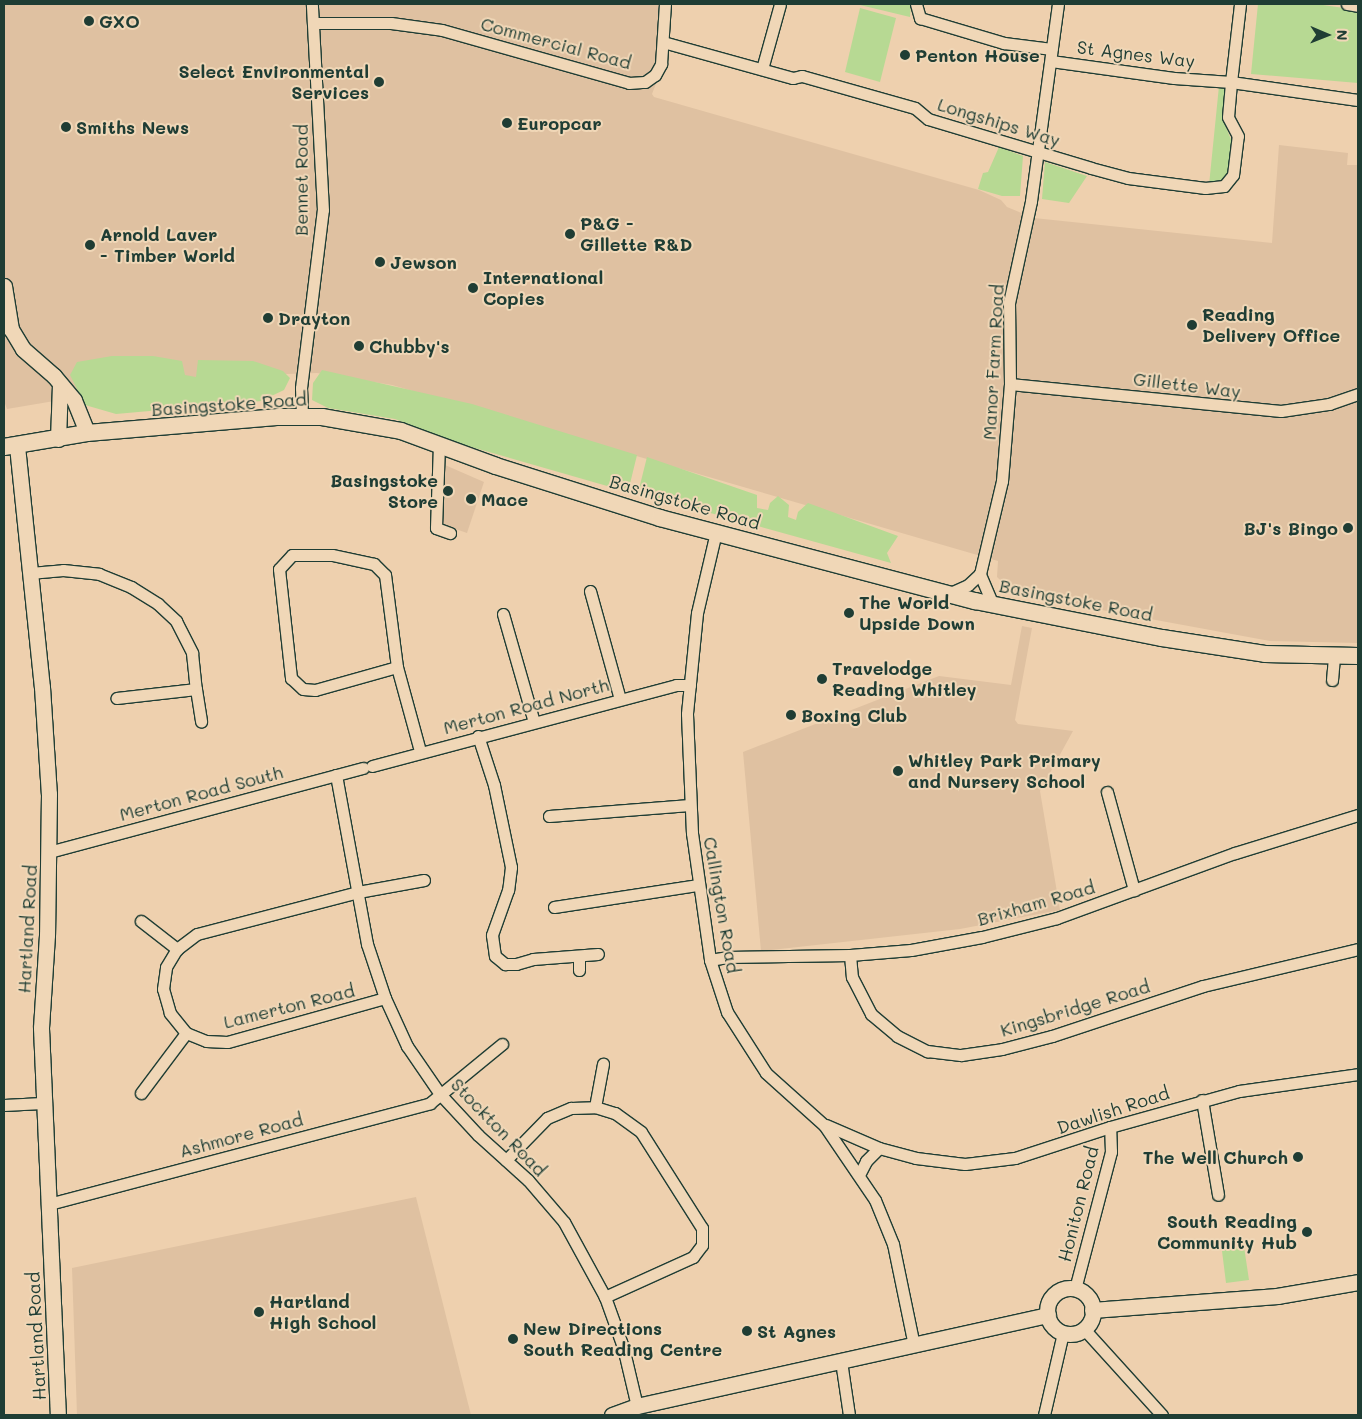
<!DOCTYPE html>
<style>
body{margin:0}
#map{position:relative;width:1362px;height:1419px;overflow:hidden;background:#eed0ae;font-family:Mali,sans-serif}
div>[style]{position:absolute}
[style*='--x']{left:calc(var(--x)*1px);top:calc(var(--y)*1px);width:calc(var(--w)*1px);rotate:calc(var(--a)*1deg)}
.built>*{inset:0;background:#dfc1a1}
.green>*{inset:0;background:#b7d993}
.roads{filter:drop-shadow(1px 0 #1f3d34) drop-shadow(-1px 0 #1f3d34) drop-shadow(0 1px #1f3d34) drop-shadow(0 -1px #1f3d34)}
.minor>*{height:11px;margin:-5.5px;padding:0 5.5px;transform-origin:5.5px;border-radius:5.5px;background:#f0d7b7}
.tertiary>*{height:15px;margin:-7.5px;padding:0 7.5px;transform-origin:7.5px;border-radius:7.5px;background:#f0d7b7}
.tertiary>.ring{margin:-7.5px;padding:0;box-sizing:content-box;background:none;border:15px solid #f0d7b7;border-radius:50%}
.secondary>*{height:16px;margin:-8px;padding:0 8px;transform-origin:8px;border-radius:8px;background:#f0d7b7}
.dots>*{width:14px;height:14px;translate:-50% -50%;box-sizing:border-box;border:2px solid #f0d7b7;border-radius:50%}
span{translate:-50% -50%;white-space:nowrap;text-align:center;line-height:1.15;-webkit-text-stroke:4px #f0d7b7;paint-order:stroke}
.poi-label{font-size:18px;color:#1f3d34;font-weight:700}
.left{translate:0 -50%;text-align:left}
.right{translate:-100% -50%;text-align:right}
.street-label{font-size:18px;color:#1f3d34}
.frame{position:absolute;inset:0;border:5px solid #1f3d34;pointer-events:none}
.north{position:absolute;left:1302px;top:10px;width:50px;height:50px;-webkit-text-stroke:4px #f0d7b7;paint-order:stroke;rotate:91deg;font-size:14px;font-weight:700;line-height:20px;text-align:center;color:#1f3d34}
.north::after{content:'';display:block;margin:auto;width:18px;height:22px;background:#1f3d34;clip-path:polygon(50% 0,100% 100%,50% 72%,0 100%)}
</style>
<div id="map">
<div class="built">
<div style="clip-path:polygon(4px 4px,666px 4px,662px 68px,652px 94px,654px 97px,979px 190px,1001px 200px,1007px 207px,1034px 218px,1272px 243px,1279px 145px,1348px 153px,1347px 165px,1358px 165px,1358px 643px,1270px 641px,1015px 594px,997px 577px,998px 561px,392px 385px,317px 373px,196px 377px,7px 409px,4px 401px)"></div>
<div style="clip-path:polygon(445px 465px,484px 482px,467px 533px,441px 524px,439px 487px)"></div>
<div style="clip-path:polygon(1022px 626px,1032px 628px,1015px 720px,1018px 724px,1073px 731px,1040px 791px,1060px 910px,960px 929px,761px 951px,743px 752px,939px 676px,1011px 685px)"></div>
<div style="clip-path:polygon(416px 1197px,471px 1415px,77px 1415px,72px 1268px)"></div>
</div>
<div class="green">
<div style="clip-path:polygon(911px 4px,910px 17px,860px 5px,860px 4px)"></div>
<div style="clip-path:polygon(1258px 4px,1316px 4px,1358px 10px,1358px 83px,1251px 74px)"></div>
<div style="clip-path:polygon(860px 8px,896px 18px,880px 82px,845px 72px)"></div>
<div style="clip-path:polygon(1219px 86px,1226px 91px,1224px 122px,1232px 142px,1228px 178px,1219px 186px,1209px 185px)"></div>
<div style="clip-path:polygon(999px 147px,1023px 156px,1020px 196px,1002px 196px,978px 189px,983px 173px,988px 172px)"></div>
<div style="clip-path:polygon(1045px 162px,1087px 176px,1069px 203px,1042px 199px)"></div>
<div style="clip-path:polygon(112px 356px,153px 356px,182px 361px,185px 375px,196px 377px,198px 360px,253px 361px,283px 371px,290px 378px,284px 390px,261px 401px,116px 414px,85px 405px,70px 375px,77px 362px)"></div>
<div style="clip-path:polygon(322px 370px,472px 404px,637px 455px,628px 492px,454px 442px,395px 419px,328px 408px,312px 400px,313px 383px)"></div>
<div style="clip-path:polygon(647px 457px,757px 495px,757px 508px,768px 510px,770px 503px,778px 496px,789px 505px,788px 517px,796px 520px,798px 512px,808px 503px,898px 536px,887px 553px,891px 563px,638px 493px)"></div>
<div style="clip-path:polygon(1243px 1240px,1249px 1280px,1226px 1283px,1221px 1243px)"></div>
</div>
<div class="roads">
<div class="minor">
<div style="--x:916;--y:4;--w:15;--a:74"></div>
<div style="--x:920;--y:18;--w:88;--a:16.6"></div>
<div style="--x:1004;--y:43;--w:48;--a:7.1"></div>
<div style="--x:1347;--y:4;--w:11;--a:10"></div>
<div style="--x:314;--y:23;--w:77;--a:0"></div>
<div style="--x:391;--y:23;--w:51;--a:7.8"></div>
<div style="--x:442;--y:30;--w:194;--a:15.8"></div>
<div style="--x:629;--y:83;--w:16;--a:-4"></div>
<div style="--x:645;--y:82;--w:12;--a:-35"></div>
<div style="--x:655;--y:75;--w:13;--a:-61"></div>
<div style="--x:661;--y:64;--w:60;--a:-86.2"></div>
<div style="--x:663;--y:42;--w:135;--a:15.5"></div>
<div style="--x:793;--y:78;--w:9;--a:-13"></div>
<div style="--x:802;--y:76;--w:117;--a:15.8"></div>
<div style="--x:915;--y:108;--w:17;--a:40"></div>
<div style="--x:928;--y:119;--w:170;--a:16.7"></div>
<div style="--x:1091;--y:168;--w:38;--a:15"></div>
<div style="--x:1128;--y:178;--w:78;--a:7.4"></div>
<div style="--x:1205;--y:188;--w:19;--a:-6"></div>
<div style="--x:1224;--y:186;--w:14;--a:-51"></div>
<div style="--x:1233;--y:175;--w:39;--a:-83"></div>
<div style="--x:1238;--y:136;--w:21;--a:-118"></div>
<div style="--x:1228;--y:117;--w:35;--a:-85"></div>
<div style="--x:1231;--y:82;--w:128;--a:8.1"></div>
<div style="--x:1051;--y:61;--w:124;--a:7.9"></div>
<div style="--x:1174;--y:78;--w:57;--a:4"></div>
<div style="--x:1231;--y:82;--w:79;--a:-83.4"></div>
<div style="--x:762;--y:69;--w:67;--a:-74.5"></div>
<div style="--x:1010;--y:384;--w:272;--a:5.7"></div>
<div style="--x:1281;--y:411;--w:49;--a:-8.3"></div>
<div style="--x:1329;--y:404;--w:31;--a:-19"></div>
<div style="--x:302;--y:416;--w:28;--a:-92"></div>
<div style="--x:301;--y:388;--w:179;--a:-83"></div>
<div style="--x:323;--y:210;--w:206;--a:-93.1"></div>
<div style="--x:439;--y:445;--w:83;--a:92.1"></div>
<div style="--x:436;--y:528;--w:15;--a:20"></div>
<div style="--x:716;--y:532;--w:83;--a:103.2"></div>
<div style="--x:697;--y:613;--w:101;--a:95.7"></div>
<div style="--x:687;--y:714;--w:119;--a:87.6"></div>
<div style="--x:692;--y:833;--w:128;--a:81.9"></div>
<div style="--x:710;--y:960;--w:55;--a:71.9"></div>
<div style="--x:727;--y:1012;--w:72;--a:57.4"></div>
<div style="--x:766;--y:1073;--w:78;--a:41.9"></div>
<div style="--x:824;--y:1125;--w:91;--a:55.8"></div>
<div style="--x:875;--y:1200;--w:48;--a:67.8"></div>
<div style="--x:893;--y:1244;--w:103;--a:78.3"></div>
<div style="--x:30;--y:573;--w:33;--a:-5"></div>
<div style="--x:63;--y:570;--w:36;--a:6"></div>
<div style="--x:99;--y:574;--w:35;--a:22"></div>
<div style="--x:131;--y:587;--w:32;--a:32"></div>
<div style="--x:158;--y:604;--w:25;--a:43"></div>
<div style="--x:176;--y:621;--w:36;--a:63"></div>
<div style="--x:192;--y:653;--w:36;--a:84"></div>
<div style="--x:196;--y:689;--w:80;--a:173.5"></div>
<div style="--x:590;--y:591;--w:112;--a:74.5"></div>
<div style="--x:948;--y:594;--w:22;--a:-24"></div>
<div style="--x:968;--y:585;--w:16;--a:-43"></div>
<div style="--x:993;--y:605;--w:34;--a:-113"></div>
<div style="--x:980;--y:574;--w:96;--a:-76.7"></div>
<div style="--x:1002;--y:481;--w:97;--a:-85.3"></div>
<div style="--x:1010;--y:384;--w:81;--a:-90.7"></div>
<div style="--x:1009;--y:303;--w:104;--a:-77.8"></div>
<div style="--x:1031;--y:201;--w:199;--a:-82.2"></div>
<div style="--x:503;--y:614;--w:112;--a:74"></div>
<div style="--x:397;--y:667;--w:93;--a:-97.4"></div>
<div style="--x:385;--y:575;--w:16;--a:-135"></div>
<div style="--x:374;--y:564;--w:43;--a:-167.9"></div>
<div style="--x:332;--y:555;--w:40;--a:180"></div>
<div style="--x:292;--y:555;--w:19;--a:133"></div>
<div style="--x:279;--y:569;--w:110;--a:83.7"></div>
<div style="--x:291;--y:678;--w:16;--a:43"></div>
<div style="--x:303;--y:689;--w:12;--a:5"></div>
<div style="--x:315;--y:690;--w:85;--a:-15.7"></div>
<div style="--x:397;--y:667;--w:87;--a:74.7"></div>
<div style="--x:1332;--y:680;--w:24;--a:-85"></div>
<div style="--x:196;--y:689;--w:33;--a:81"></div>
<div style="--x:478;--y:736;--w:52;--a:71.9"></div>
<div style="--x:494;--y:785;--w:84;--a:78.3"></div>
<div style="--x:511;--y:867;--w:23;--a:97"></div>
<div style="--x:508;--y:890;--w:48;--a:109.6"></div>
<div style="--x:492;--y:935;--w:21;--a:82"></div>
<div style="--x:495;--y:956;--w:13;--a:39"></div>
<div style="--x:505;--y:964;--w:11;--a:0"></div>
<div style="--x:516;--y:964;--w:18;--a:-16"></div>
<div style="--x:533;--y:959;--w:65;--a:-4.4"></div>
<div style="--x:372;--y:766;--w:315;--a:-14.9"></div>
<div style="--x:676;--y:685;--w:14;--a:0"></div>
<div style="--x:336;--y:775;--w:172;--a:79.6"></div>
<div style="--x:367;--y:944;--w:57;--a:71.6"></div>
<div style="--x:385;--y:998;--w:53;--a:65.4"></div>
<div style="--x:407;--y:1046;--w:58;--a:55.5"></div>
<div style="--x:440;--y:1094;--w:56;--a:47.2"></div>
<div style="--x:478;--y:1135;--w:67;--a:42"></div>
<div style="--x:528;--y:1180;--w:55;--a:49.4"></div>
<div style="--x:564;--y:1222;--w:85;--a:61.3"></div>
<div style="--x:605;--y:1297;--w:53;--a:70.2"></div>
<div style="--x:623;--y:1347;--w:61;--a:76.7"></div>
<div style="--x:1107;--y:792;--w:102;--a:74.6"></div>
<div style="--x:549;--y:816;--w:141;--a:-4.5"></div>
<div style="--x:49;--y:852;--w:325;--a:-15"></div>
<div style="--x:554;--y:907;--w:146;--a:-8.7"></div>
<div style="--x:141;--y:921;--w:46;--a:37.9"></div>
<div style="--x:850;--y:955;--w:22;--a:85"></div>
<div style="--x:852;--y:977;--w:42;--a:62.8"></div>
<div style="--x:871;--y:1014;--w:34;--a:40"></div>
<div style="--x:897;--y:1036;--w:34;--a:27"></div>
<div style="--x:927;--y:1051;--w:34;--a:7"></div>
<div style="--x:961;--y:1055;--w:41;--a:-8.3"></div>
<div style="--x:1002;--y:1049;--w:52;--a:-14.6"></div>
<div style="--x:1052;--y:1036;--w:159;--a:-18.3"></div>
<div style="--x:1203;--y:986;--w:159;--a:-13.4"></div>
<div style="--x:579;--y:956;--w:14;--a:90"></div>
<div style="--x:710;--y:960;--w:17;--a:-10"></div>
<div style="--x:727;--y:957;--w:123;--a:-0.9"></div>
<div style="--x:850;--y:955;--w:61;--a:-4.7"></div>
<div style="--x:911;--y:950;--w:72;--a:-10.4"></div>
<div style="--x:982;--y:937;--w:77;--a:-14.2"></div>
<div style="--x:1057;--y:918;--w:189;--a:-20.1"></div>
<div style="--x:1235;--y:853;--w:129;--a:-17.2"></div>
<div style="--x:385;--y:998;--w:164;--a:164.4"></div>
<div style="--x:227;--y:1042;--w:21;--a:-177"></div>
<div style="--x:206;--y:1041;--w:22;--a:-158"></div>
<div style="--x:186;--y:1033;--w:26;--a:-129"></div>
<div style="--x:170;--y:1013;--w:25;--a:-106"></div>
<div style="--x:163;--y:989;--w:22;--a:-82"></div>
<div style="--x:166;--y:967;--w:21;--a:-59"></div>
<div style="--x:177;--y:949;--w:25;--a:-37"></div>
<div style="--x:197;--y:934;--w:166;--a:-14.6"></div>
<div style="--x:358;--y:892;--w:67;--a:-10.3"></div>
<div style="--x:141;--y:1093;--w:75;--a:-53.1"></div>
<div style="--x:1202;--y:1100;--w:96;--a:80.4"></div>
<div style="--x:4;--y:1105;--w:38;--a:-3"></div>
<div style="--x:595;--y:1107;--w:44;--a:-79.5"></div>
<div style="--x:826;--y:1125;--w:58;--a:23.5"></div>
<div style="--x:879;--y:1148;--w:38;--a:15"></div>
<div style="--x:916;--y:1158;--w:49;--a:7"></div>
<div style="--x:965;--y:1164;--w:50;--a:-6.8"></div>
<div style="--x:1015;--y:1158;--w:100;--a:-18.1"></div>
<div style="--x:1110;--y:1127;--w:134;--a:-15.6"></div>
<div style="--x:1239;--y:1091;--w:120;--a:-8.1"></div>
<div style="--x:506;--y:1160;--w:59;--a:-45.7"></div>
<div style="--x:547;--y:1118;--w:26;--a:-23"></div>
<div style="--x:571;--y:1108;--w:24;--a:-2"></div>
<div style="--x:595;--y:1107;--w:21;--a:17"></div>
<div style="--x:615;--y:1113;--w:32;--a:36"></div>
<div style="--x:641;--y:1132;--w:114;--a:57.6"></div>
<div style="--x:702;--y:1228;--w:17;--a:90"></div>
<div style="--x:702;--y:1245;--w:15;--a:127"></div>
<div style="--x:693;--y:1257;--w:97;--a:155.6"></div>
<div style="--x:860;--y:1173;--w:13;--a:-63"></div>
<div style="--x:866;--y:1161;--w:18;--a:-45"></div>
<div style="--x:49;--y:1204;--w:394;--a:-14.8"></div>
<div style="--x:430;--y:1103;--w:93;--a:-39.3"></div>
<div style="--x:1075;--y:1289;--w:142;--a:-75.3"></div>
<div style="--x:1111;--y:1152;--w:25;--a:-92"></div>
<div style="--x:1084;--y:1329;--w:116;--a:47.8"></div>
<div style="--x:841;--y:1361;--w:55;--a:81.6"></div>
<div style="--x:1044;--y:1415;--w:84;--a:-77"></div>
</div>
<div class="tertiary">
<div style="--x:4;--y:286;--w:44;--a:80.8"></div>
<div style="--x:11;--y:329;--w:23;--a:59"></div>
<div style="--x:23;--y:349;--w:41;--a:41.1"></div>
<div style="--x:54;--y:376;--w:31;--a:50"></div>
<div style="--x:74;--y:400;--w:35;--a:68"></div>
<div style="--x:58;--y:439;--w:55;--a:-87.9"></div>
<div style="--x:17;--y:446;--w:242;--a:84.1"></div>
<div style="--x:42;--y:687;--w:107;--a:86.3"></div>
<div style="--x:49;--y:794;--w:141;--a:90.8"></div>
<div style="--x:47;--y:935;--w:93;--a:93.7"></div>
<div style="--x:41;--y:1028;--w:387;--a:87.5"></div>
<div class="ring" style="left:1047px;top:1288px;width:31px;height:31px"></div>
<div style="--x:1092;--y:1310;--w:186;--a:-4.3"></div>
<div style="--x:1277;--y:1296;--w:82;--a:-9.8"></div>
<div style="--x:612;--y:1415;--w:27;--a:-20"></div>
<div style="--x:637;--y:1406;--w:421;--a:-12.5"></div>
</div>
<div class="secondary">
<div style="--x:4;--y:447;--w:84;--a:-9.6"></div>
<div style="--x:87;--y:433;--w:193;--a:-4.8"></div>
<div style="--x:279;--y:417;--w:43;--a:0"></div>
<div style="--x:322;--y:417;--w:80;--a:10"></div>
<div style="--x:401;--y:431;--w:101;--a:20.2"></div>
<div style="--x:496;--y:466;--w:172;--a:17.6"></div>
<div style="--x:660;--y:518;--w:326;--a:14.8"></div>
<div style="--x:975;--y:601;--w:191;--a:11.2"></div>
<div style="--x:1162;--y:638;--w:104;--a:8.8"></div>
<div style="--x:1265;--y:654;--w:93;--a:1.2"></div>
</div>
</div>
<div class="dots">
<div style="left:89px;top:21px;background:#1f3d34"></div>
<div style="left:905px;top:55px;background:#1f3d34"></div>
<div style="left:379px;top:82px;background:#1f3d34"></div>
<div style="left:507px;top:123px;background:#1f3d34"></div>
<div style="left:66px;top:127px;background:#1f3d34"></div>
<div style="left:570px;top:234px;background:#1f3d34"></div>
<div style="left:90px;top:245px;background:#1f3d34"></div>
<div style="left:380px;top:262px;background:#1f3d34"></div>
<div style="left:473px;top:288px;background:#1f3d34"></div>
<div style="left:268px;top:318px;background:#1f3d34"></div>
<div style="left:1192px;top:325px;background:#1f3d34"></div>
<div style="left:359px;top:346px;background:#1f3d34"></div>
<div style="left:448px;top:491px;background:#1f3d34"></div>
<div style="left:471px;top:499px;background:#1f3d34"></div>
<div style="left:1348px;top:528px;background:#1f3d34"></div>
<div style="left:849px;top:613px;background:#1f3d34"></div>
<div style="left:822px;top:679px;background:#1f3d34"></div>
<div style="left:791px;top:715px;background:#1f3d34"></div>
<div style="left:898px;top:771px;background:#1f3d34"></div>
<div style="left:1298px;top:1157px;background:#1f3d34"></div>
<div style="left:1307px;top:1232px;background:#1f3d34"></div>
<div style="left:259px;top:1312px;background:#1f3d34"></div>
<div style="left:747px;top:1331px;background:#1f3d34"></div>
<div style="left:513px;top:1339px;background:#1f3d34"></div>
</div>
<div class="poi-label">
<span class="left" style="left:99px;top:21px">GXO</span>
<span class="left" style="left:915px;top:55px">Penton House</span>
<span class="right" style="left:369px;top:82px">Select Environmental<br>Services</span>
<span class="left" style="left:517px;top:123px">Europcar</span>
<span class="left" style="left:76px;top:127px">Smiths News</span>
<span class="left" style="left:580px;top:234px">P&amp;G -<br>Gillette R&amp;D</span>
<span class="left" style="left:100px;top:245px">Arnold Laver<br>- Timber World</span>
<span class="left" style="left:390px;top:262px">Jewson</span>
<span class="left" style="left:483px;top:288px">International<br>Copies</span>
<span class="left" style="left:1202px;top:325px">Reading<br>Delivery Office</span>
<span class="left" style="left:278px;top:318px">Drayton</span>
<span class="left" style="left:369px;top:346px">Chubby's</span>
<span class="right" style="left:438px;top:491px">Basingstoke<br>Store</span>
<span class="left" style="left:481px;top:499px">Mace</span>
<span class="right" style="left:1338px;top:528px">BJ's Bingo</span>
<span class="left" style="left:859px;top:613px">The World<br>Upside Down</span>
<span class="left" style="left:832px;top:679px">Travelodge<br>Reading Whitley</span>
<span class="left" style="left:801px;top:715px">Boxing Club</span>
<span class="left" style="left:908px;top:771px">Whitley Park Primary<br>and Nursery School</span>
<span class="right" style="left:1288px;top:1157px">The Well Church</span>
<span class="right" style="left:1297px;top:1232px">South Reading<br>Community Hub</span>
<span class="left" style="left:269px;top:1312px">Hartland<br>High School</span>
<span class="left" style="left:523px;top:1339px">New Directions<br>South Reading Centre</span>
<span class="left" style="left:757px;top:1331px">St Agnes</span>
</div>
<div class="street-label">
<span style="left:556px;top:43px;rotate:15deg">Commercial Road</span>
<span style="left:1136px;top:54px;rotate:7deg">St Agnes Way</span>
<span style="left:999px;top:122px;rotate:17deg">Longships Way</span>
<span style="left:301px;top:180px;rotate:-90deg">Bennet Road</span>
<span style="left:993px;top:362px;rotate:-87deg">Manor Farm Road</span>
<span style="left:1187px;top:385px;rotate:7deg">Gillette Way</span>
<span style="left:229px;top:404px;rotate:-4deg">Basingstoke Road</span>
<span style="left:685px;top:502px;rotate:16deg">Basingstoke Road</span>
<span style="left:1076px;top:600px;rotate:11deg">Basingstoke Road</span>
<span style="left:526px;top:706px;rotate:-15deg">Merton Road North</span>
<span style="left:201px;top:793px;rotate:-15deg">Merton Road South</span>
<span style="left:1036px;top:903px;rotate:-16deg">Brixham Road</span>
<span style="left:722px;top:905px;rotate:80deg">Callington Road</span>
<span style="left:27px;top:929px;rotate:-87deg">Hartland Road</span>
<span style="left:289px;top:1006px;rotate:-14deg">Lamerton Road</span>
<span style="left:1075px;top:1008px;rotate:-17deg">Kingsbridge Road</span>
<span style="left:1113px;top:1110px;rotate:-18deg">Dawlish Road</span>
<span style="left:499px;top:1127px;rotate:46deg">Stockton Road</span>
<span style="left:241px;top:1135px;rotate:-15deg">Ashmore Road</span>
<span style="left:1078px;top:1204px;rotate:-76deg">Honiton Road</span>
<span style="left:36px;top:1336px;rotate:-93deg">Hartland Road</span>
</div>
<div class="frame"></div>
<div class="north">N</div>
</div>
